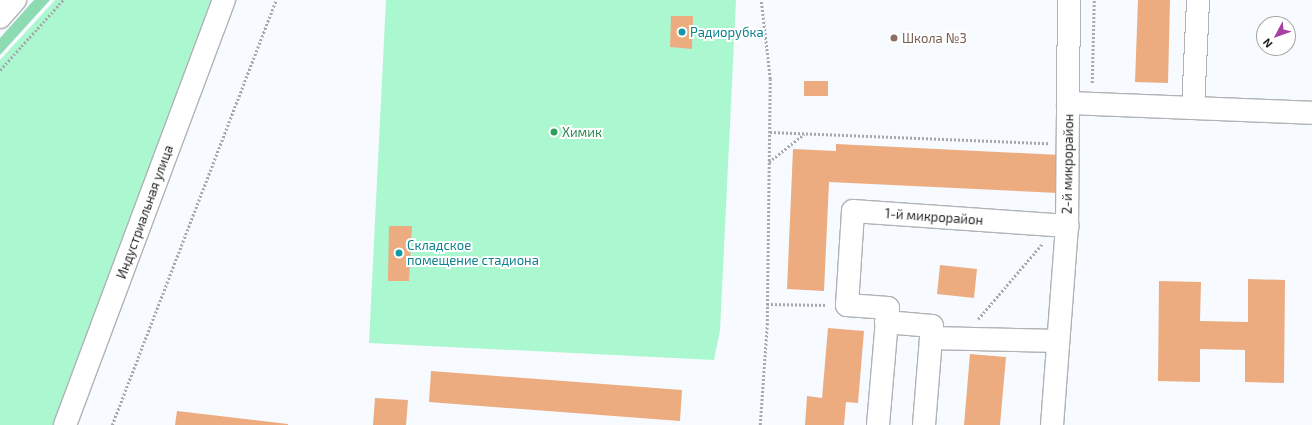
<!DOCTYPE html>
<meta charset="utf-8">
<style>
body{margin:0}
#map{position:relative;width:1312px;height:425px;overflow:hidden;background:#f7faff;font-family:"Exo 2",sans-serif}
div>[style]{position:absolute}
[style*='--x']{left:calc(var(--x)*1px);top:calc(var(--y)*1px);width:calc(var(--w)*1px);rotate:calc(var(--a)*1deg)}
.green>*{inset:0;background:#abf7cf}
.forest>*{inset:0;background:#8ddbb3}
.building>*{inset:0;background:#ecac80}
.path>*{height:2.5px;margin-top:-1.25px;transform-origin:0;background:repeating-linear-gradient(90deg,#a6a8ac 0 2px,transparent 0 4px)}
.roads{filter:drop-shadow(1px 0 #afb2b6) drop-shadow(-1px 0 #afb2b6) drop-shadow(0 1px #afb2b6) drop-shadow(0 -1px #afb2b6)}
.minor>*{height:22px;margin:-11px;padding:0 11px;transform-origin:11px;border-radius:11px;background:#fff}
.dots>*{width:11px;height:11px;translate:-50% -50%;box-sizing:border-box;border:2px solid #fff;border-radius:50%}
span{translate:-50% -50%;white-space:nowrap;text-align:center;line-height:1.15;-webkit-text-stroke:4px #fff;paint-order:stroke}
.culture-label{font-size:13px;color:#0d838f}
.left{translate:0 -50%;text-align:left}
.education-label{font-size:13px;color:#785e54}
.leisure-label{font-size:13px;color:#27864d}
.street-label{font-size:13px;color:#1d1e1f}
.north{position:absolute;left:1256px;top:16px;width:40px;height:40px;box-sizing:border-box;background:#fff;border:1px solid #a5a5a5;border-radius:50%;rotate:229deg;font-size:11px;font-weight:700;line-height:16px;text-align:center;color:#1d1e1f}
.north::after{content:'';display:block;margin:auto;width:14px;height:18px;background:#a840a2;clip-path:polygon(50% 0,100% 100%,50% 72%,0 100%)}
</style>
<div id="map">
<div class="green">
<div style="clip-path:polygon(55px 0,219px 0,56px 425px,0 425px,0 60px)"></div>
<div style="clip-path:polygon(386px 0,736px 0,720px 330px,714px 360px,369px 343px)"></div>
</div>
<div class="forest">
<div style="clip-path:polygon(34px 0,50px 0,0 55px,0 38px)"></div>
</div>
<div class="building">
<div style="clip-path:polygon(1138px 0,1170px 0,1168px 83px,1135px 82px)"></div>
<div style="clip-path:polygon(671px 16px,693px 16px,692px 49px,670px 47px)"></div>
<div style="clip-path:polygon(804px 81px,828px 81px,828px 96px,804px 96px)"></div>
<div style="clip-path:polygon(836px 144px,1060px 155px,1058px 193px,829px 182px,824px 291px,787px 289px,793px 149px,836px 151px)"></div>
<div style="clip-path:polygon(389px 226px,412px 226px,409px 281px,388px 281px)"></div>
<div style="clip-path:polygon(940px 265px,977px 269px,974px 298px,937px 294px)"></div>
<div style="clip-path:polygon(1248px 279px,1285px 280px,1284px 383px,1245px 382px,1245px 350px,1200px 349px,1200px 382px,1158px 381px,1159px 281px,1201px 282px,1200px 321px,1248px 322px)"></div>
<div style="clip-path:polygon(828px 328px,864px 331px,858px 403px,846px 402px,844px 425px,805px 425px,807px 396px,822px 398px)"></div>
<div style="clip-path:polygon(970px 354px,1006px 357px,1000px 425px,964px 425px)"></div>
<div style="clip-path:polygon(431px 371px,682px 390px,680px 421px,429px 402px)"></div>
<div style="clip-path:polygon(375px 398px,408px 400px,406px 425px,373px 425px)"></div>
<div style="clip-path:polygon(177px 411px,288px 424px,288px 425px,175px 425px)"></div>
</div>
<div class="path">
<div style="--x:0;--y:70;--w:94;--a:-48"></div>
<div style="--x:1092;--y:83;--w:83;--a:-88.6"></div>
<div style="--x:770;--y:132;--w:279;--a:2.3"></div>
<div style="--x:769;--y:162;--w:45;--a:-38.7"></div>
<div style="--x:767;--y:304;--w:60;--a:1"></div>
<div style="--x:978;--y:319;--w:99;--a:-49.5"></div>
<div style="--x:112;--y:425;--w:456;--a:-68.9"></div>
<div style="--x:760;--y:425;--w:100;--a:-86"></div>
<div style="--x:767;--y:325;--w:246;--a:-89.3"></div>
<div style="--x:770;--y:79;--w:80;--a:-96.5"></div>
</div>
<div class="roads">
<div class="minor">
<div style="--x:1069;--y:0;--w:103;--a:90.6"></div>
<div style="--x:1068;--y:103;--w:244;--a:2.3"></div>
<div style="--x:0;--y:17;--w:23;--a:-49"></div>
<div style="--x:1193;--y:108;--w:108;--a:-87.3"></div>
<div style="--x:1067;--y:226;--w:123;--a:-89.5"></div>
<div style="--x:886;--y:322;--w:46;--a:5"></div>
<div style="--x:932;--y:326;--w:12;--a:95"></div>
<div style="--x:65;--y:425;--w:454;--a:-69.5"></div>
<div style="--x:878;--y:425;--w:117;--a:-85.1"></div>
<div style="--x:888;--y:308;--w:41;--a:-175.8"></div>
<div style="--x:847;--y:305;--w:94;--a:-86.3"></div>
<div style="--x:853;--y:211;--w:215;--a:4"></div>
<div style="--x:1067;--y:226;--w:200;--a:94.3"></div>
<div style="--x:924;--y:425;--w:87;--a:-85.4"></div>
<div style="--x:931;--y:338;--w:127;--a:1.4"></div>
</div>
</div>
<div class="dots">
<div style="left:682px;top:32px;background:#0f9aa8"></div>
<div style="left:894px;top:38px;background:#8d6e63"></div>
<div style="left:554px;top:132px;background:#2e9e5b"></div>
<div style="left:399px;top:253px;background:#0f9aa8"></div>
</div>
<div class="culture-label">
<span class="left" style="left:690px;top:32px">Радиорубка</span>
<span class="left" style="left:407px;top:253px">Складское<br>помещение стадиона</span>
</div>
<div class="education-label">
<span class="left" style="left:902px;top:38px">Школа №3</span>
</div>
<div class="leisure-label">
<span class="left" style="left:562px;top:132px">Химик</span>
</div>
<div class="street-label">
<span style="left:1068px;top:164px;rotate:-89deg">2-й микрорайон</span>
<span style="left:145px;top:212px;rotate:-70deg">Индустриальная улица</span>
<span style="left:934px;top:217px;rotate:4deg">1-й микрорайон</span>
</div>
<div class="north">N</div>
</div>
